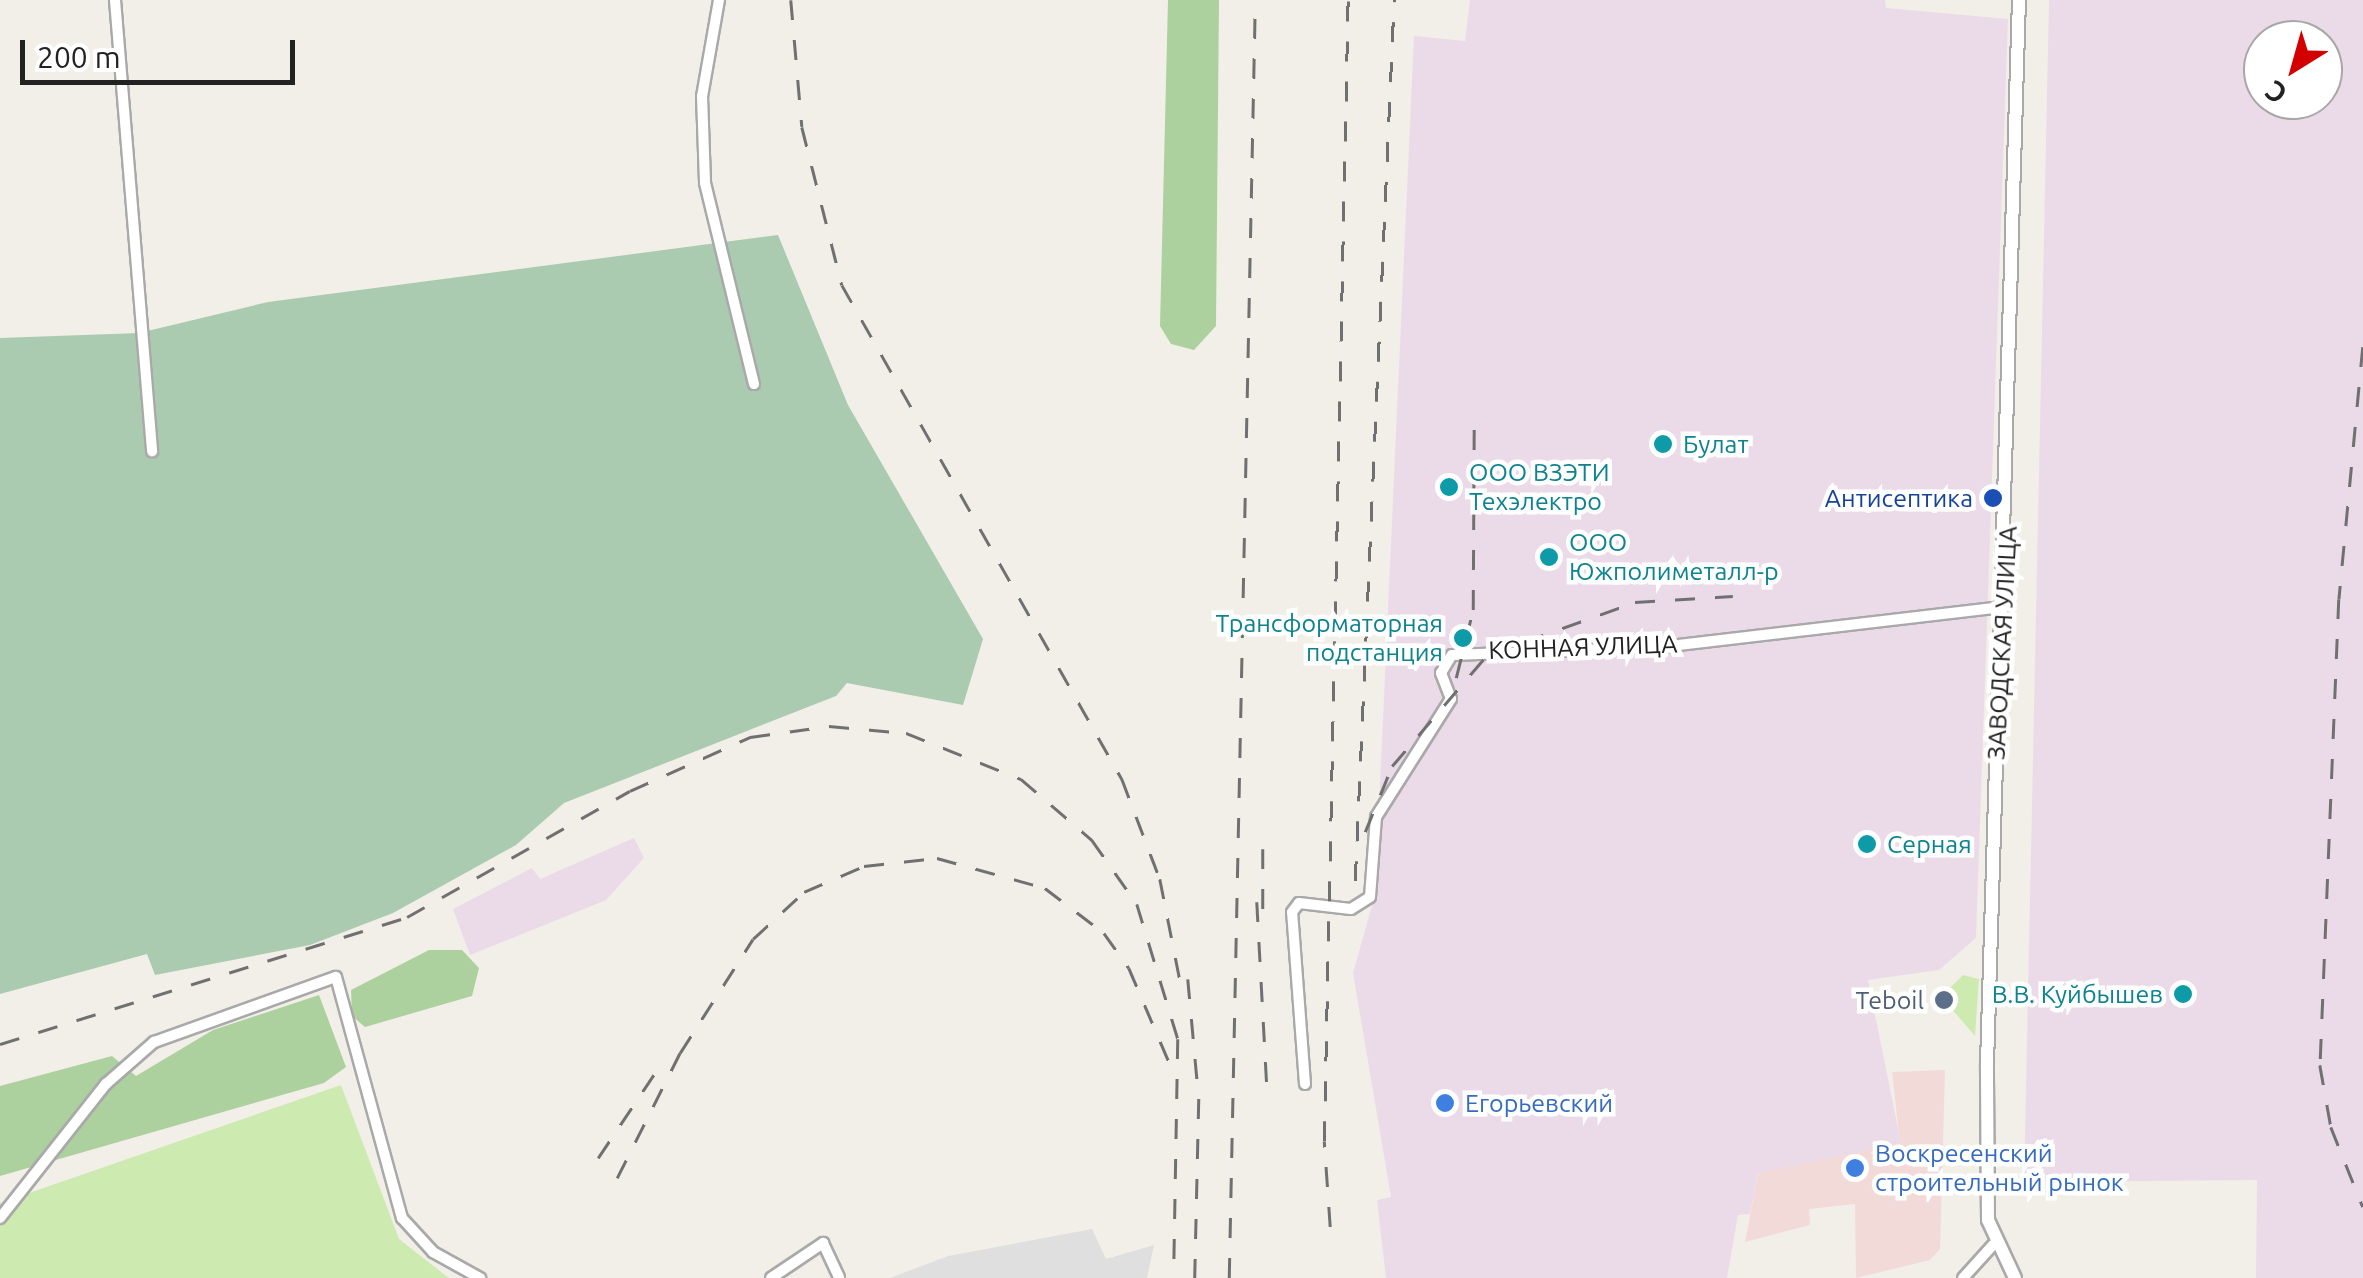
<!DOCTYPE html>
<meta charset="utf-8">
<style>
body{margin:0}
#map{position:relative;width:2363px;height:1278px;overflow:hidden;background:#f2efe9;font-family:Ubuntu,sans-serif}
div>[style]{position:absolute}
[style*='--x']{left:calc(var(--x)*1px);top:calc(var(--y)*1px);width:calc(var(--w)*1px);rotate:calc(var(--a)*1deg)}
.residential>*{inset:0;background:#e0dfdf}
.commercial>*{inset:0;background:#f2dad9}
.industrial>*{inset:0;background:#ebdbe8}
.grass>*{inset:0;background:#cdebb0}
.forest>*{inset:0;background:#add19e}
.cemetery>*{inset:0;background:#aacbaf}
.roads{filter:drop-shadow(2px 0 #a9a9a9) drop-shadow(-2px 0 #a9a9a9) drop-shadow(0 2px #a9a9a9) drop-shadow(0 -2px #a9a9a9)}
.minor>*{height:10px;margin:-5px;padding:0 5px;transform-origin:5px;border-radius:5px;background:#fff}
.tertiary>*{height:12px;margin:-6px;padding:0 6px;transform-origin:6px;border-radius:6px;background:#fff}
.rail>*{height:2.5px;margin-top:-1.25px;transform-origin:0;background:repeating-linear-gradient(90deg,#707070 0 20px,transparent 0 40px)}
.dots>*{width:28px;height:28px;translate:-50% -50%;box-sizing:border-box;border:5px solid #fff;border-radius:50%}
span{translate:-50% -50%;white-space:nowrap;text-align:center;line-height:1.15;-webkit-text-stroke:9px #fff;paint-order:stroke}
.culture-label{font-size:25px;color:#0d838f}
.left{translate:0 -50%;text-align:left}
.right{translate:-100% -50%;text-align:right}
.transit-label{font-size:25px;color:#164399}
.street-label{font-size:25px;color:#222}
.service-label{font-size:25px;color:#4e5e75}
.shop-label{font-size:25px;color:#366cbe}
.north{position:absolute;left:2243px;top:20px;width:100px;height:100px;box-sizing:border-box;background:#fff;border:2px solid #a7a7a7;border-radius:50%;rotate:217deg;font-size:28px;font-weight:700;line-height:40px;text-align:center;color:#222}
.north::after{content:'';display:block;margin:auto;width:35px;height:45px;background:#d40000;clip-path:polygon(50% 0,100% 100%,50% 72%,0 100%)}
.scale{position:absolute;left:20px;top:40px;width:275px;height:45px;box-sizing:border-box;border:5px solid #222;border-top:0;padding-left:12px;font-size:30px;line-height:35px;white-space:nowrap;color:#222;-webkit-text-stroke:8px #fff;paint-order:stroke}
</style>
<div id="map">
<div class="residential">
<div style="clip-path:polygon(1092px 1229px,1106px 1259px,1154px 1245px,1147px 1278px,890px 1278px,948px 1256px)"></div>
</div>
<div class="commercial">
<div style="clip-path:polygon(1945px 1070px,1940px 1249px,1930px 1260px,1856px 1278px,1855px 1204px,1809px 1209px,1810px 1225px,1745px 1242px,1758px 1174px,1777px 1162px,1900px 1143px,1892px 1072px)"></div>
</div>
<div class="industrial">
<div style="clip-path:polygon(1470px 0,1885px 0,1886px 8px,2008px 19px,1976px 938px,1939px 970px,1868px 980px,1901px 1143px,1758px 1173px,1750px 1214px,1738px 1215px,1727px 1278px,1386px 1278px,1377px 1200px,1391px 1197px,1353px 973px,1375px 895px,1414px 36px,1465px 41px)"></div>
<div style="clip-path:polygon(evenodd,2049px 0,2363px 0,2363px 1278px,2256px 1278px,2257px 1180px,2024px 1182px,2049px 0,2263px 40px,2323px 40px,2323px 100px,2263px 100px,2263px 40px)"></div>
<div style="clip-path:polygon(634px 838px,644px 858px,606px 900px,470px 955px,453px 909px,532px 868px,540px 879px)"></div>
</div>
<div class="grass">
<div style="clip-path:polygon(1963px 975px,1979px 979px,1975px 1036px,1950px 1007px,1949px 989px)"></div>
<div style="clip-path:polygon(341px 1085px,399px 1239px,449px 1278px,0 1278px,0 1203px)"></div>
</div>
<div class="forest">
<div style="clip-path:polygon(1168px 0,1219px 0,1216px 326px,1194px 350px,1171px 344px,1160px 326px)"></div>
<div style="clip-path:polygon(429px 950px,462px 950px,479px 968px,472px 996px,365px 1027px,352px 1016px,351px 990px)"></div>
<div style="clip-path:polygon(319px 995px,346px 1067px,324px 1083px,0 1176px,0 1086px,112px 1056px,136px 1076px,213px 1030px)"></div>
</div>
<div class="cemetery">
<div style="clip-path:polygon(778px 235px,848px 405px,983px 639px,963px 705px,847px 683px,836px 696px,564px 803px,516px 845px,393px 913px,310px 945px,155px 975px,147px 954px,0 994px,0 338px,139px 333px,268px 302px)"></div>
</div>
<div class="roads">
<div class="minor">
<div style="--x:115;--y:0;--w:453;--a:85.3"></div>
<div style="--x:719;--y:0;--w:97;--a:100"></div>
<div style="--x:702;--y:96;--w:87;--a:88"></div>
<div style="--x:705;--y:183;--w:207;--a:76.3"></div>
<div style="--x:1305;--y:1084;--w:172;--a:-94.3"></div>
<div style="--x:1292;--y:912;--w:11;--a:-52"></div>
<div style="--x:1299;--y:903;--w:52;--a:6.6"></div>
<div style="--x:1351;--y:909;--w:22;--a:-32"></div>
<div style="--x:1370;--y:897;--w:80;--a:-85.7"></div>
<div style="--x:1376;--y:817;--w:140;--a:-57.6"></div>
<div style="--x:1451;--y:699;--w:28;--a:-111"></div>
<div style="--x:1441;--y:673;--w:21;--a:-59"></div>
<div style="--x:1452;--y:655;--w:210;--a:-2.2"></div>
<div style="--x:1662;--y:647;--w:344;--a:-6.7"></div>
<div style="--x:0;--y:1218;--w:171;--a:-51.7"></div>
<div style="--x:106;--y:1084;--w:64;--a:-41.2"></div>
<div style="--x:154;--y:1042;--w:193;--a:-19.7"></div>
<div style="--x:336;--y:977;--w:250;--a:74.7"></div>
<div style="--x:402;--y:1218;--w:46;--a:47.6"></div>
<div style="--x:433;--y:1252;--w:54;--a:29"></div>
<div style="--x:771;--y:1278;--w:63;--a:-33.9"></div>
<div style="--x:823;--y:1243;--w:38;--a:65"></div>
<div style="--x:1963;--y:1278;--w:45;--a:-47.7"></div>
</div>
<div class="tertiary">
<div style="--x:2015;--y:1278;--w:64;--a:-115"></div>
<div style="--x:1988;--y:1220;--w:156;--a:-90.4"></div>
<div style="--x:1987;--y:1064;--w:1064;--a:-88.28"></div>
</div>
</div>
<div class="rail">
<div style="--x:791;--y:0;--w:127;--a:85"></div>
<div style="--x:802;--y:127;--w:163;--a:75.8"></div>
<div style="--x:842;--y:285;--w:568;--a:60.46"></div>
<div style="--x:1122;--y:779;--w:107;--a:69.2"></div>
<div style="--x:1160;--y:879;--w:118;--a:78.8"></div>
<div style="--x:2363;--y:347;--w:253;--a:95.4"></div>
<div style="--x:2339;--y:599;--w:466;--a:92.3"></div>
<div style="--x:2320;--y:1065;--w:63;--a:79.9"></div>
<div style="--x:2331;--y:1127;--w:86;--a:68.2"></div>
<div style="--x:1456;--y:678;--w:70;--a:-76"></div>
<div style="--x:1473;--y:610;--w:183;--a:-89.7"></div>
<div style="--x:1365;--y:832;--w:71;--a:-67.8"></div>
<div style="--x:1392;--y:766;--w:146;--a:-49.4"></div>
<div style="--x:1487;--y:655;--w:157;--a:-19.7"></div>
<div style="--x:1635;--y:602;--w:98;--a:-3.5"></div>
<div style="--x:1263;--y:849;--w:67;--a:90"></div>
<div style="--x:1355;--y:881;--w:882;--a:-87.47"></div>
<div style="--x:1257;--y:902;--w:186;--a:86.9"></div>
<div style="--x:1188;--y:979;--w:121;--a:84.8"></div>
<div style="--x:1199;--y:1099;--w:179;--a:91.3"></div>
<div style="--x:0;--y:1044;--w:426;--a:-17.3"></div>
<div style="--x:407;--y:917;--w:256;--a:-29.5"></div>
<div style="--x:630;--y:791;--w:132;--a:-24.2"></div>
<div style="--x:750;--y:737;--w:80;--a:-7.9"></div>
<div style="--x:829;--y:726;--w:77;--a:5.2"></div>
<div style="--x:906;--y:733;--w:124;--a:21.8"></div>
<div style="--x:1021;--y:779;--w:94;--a:40.7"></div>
<div style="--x:1092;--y:840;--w:78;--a:54.9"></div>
<div style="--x:1137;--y:904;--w:141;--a:73.1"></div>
<div style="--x:1178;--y:1039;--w:239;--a:91"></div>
<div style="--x:598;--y:1158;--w:120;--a:-56.2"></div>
<div style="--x:617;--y:1178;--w:140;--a:-63.3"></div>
<div style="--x:680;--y:1053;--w:135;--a:-57.4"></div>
<div style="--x:753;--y:939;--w:69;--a:-42.7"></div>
<div style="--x:804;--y:892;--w:65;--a:-23.4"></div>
<div style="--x:864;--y:866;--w:73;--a:-6.3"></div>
<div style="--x:937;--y:858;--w:112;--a:15.5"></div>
<div style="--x:1045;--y:888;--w:74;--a:37.3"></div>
<div style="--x:1104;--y:933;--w:43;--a:54.5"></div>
<div style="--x:1129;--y:968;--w:102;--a:66.9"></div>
<div style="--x:1330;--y:1227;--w:86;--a:-94"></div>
<div style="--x:1324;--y:1141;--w:1141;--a:-88.8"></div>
<div style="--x:1229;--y:1278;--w:1278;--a:-88.83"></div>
</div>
<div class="dots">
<div style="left:1663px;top:444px;background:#0f9aa8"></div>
<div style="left:1449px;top:487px;background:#0f9aa8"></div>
<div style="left:1993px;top:498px;background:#1a4fb4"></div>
<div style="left:1549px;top:557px;background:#0f9aa8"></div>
<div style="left:1463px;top:638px;background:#0f9aa8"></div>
<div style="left:1867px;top:844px;background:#0f9aa8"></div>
<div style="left:2183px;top:994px;background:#0f9aa8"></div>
<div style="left:1944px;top:1000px;background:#5c6f8a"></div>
<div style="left:1445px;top:1103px;background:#3f7fe0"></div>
<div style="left:1855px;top:1168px;background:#3f7fe0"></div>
</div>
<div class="culture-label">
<span class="left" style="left:1683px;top:444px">Булат</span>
<span class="left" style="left:1469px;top:487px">ООО ВЗЭТИ<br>Техэлектро</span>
<span class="left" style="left:1569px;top:557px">ООО<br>Южполиметалл-р</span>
<span class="right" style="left:1443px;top:638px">Трансформаторная<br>подстанция</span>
<span class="left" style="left:1887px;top:844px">Серная</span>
<span class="right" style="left:2163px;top:994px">В.В. Куйбышев</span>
</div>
<div class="transit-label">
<span class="right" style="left:1973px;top:498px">Антисептика</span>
</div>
<div class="street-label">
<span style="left:2002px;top:643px;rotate:-87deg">ЗАВОДСКАЯ УЛИЦА</span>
<span style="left:1583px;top:647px;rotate:-2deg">КОННАЯ УЛИЦА</span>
</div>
<div class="service-label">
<span class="right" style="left:1924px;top:1000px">Teboil</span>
</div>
<div class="shop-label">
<span class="left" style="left:1465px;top:1103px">Егорьевский</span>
<span class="left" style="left:1875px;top:1168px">Воскресенский<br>строительный рынок</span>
</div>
<div class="north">С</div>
<div class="scale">200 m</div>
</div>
